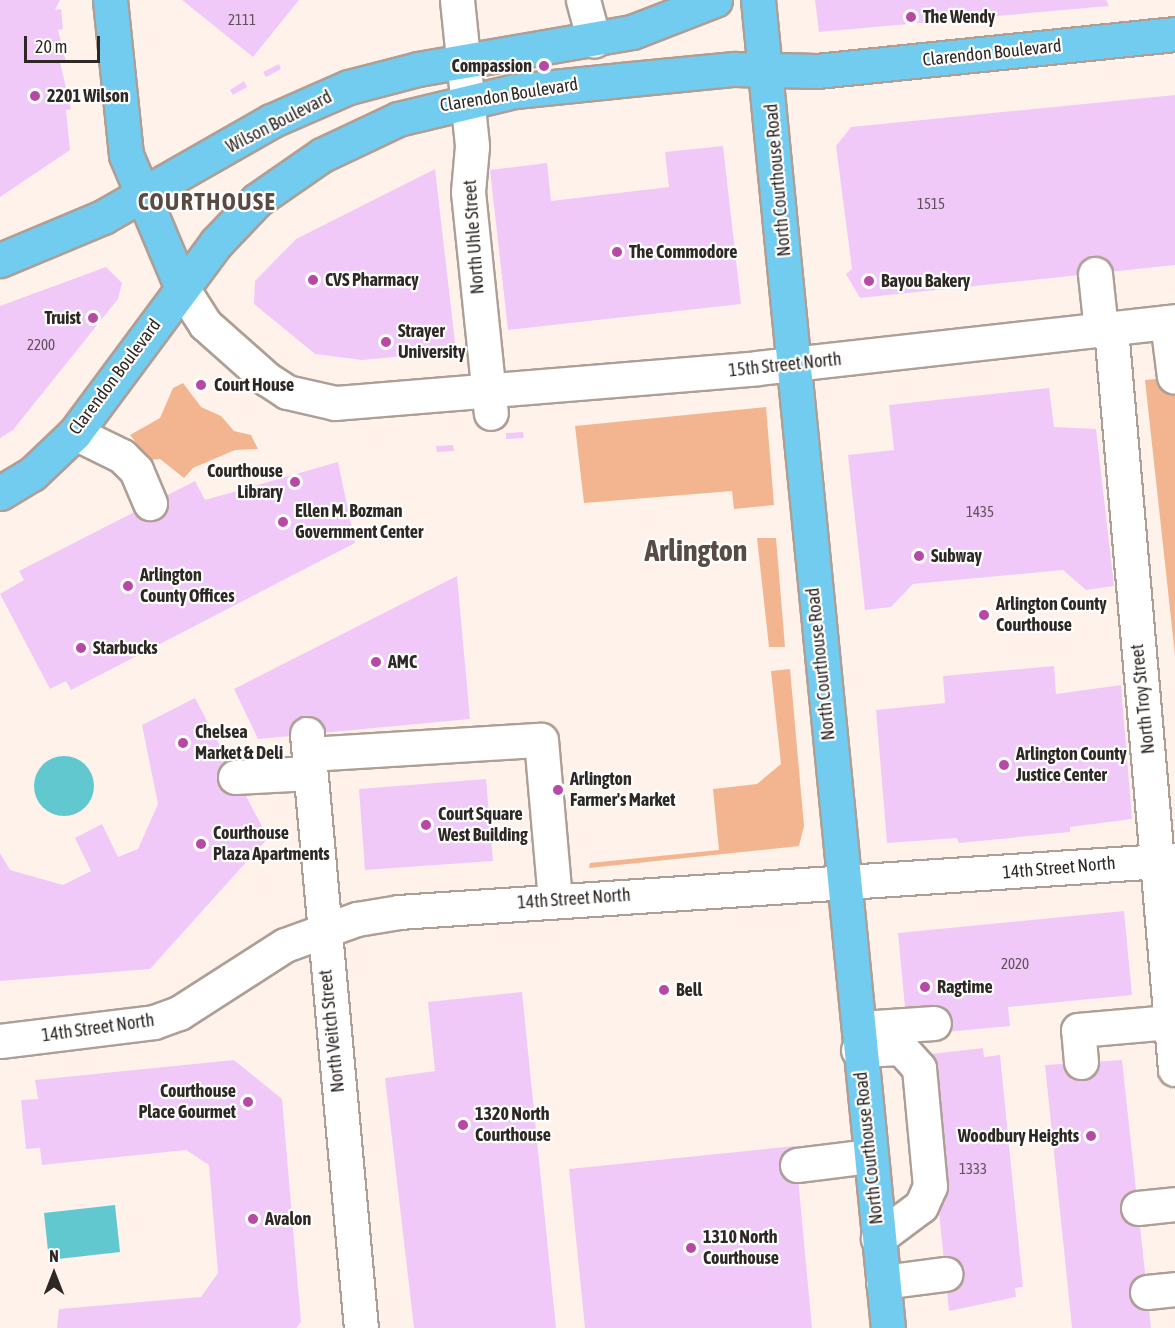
<!DOCTYPE html>
<style>
body{margin:0}
#map{position:relative;width:1175px;height:1328px;overflow:hidden;background:#fff2ea;font-family:"Asap Condensed",sans-serif}
div>[style]{position:absolute}
[style*='--x']{left:calc(var(--x)*1px);top:calc(var(--y)*1px);width:calc(var(--w)*1px);rotate:calc(var(--a)*1deg)}
.green>*{inset:0;background:#f3b58f}
.water>*{inset:0;background:#61c8cf}
.round{border-radius:50%}
.building>*{inset:0;background:#f1c9f9}
.roads{filter:drop-shadow(2px 0 #ae9f96) drop-shadow(-2px 0 #ae9f96) drop-shadow(0 2px #ae9f96) drop-shadow(0 -2px #ae9f96)}
.minor>*{height:33px;margin:-16.5px;padding:0 16.5px;transform-origin:16.5px;border-radius:16.5px;background:#fff}
.major>*{height:33px;margin:-16.5px;padding:0 16.5px;transform-origin:16.5px;border-radius:16.5px;background:#72ccef}
.dots>*{width:16px;height:16px;translate:-50% -50%;box-sizing:border-box;border:3px solid #fff;border-radius:50%}
span{translate:-50% -50%;white-space:nowrap;text-align:center;line-height:1.15;-webkit-text-stroke:4.5px #fff;paint-order:stroke}
.number-label{font-size:15px;color:#5f505a}
.number-label span{-webkit-text-stroke-width:0}
.poi-label{font-size:18px;color:#2e2825;font-weight:700}
.left{translate:0 -50%;text-align:left}
.right{translate:-100% -50%;text-align:right}
.street-label{font-size:18px;color:#2e2825}
.district-label{font-size:24px;color:#584b43;font-weight:700;letter-spacing:1.5px}
.town-label{font-size:30px;color:#584b43;font-weight:700}
.north{position:absolute;left:24px;top:1244px;width:60px;height:60px;-webkit-text-stroke:4px #fff;paint-order:stroke;rotate:0deg;font-size:16px;font-weight:700;line-height:24px;text-align:center;color:#2e2825}
.north::after{content:'';display:block;margin:auto;width:21px;height:27px;background:#2e2825;clip-path:polygon(50% 0,100% 100%,50% 72%,0 100%)}
.scale{position:absolute;left:24px;top:36px;width:76px;height:27px;box-sizing:border-box;border:3px solid #2e2825;border-top:0;padding-left:8px;font-size:18px;line-height:21px;white-space:nowrap;color:#2e2825;-webkit-text-stroke:4px #fff;paint-order:stroke}
</style>
<div id="map">
<div class="green">
<div style="clip-path:polygon(1175px 377px,1175px 655px,1145px 380px)"></div>
<div style="clip-path:polygon(183px 383px,201px 407px,221px 416px,234px 431px,251px 435px,258px 449px,235px 450px,193px 468px,184px 478px,160px 459px,150px 460px,130px 435px,160px 418px,173px 388px)"></div>
<div style="clip-path:polygon(766px 407px,774px 505px,734px 509px,732px 491px,584px 503px,575px 426px)"></div>
<div style="clip-path:polygon(757px 538px,776px 538px,785px 647px,769px 647px)"></div>
<div style="clip-path:polygon(790px 669px,804px 826px,799px 846px,589px 868px,590px 863px,719px 850px,713px 789px,757px 784px,781px 764px,771px 671px)"></div>
</div>
<div class="water">
<div class="round" style="left:34px;top:756px;width:60px;height:60px"></div>
<div style="clip-path:polygon(115px 1205px,120px 1252px,49px 1260px,44px 1213px)"></div>
</div>
<div class="building">
<div style="clip-path:polygon(0 0,60px 0,55px 10px,61px 9px,63px 29px,58px 30px,66px 62px,60px 62px,71px 109px,66px 110px,70px 150px,0 197px)"></div>
<div style="clip-path:polygon(182px 0,299px 0,253px 57px)"></div>
<div style="clip-path:polygon(815px 0,1106px 0,1109px 6px,819px 32px)"></div>
<div style="clip-path:polygon(279px 64px,281px 69px,266px 77px,263px 72px)"></div>
<div style="clip-path:polygon(244px 81px,247px 87px,233px 95px,230px 90px)"></div>
<div style="clip-path:polygon(1175px 95px,1175px 265px,860px 298px,846px 274px,852px 269px,836px 146px,851px 127px)"></div>
<div style="clip-path:polygon(723px 146px,741px 304px,508px 330px,490px 170px,547px 163px,551px 201px,669px 187px,665px 152px)"></div>
<div style="clip-path:polygon(435px 169px,456px 351px,362px 360px,315px 354px,254px 304px,255px 281px,296px 239px)"></div>
<div style="clip-path:polygon(106px 267px,122px 283px,118px 299px,13px 430px,0 438px,0 306px)"></div>
<div style="clip-path:polygon(1049px 388px,1054px 427px,1096px 429px,1114px 586px,1086px 590px,1063px 570px,913px 584px,891px 607px,865px 610px,848px 455px,894px 450px,889px 405px)"></div>
<div style="clip-path:polygon(523px 432px,524px 438px,506px 439px,506px 433px)"></div>
<div style="clip-path:polygon(453px 445px,454px 451px,437px 452px,436px 446px)"></div>
<div style="clip-path:polygon(338px 462px,355px 543px,71px 690px,66px 681px,50px 689px,0 594px,24px 580px,19px 571px,195px 481px,205px 500px)"></div>
<div style="clip-path:polygon(457px 576px,470px 719px,258px 739px,234px 689px)"></div>
<div style="clip-path:polygon(1054px 666px,1056px 694px,1121px 685px,1132px 819px,1070px 827px,1070px 832px,959px 843px,957px 838px,887px 843px,876px 710px,945px 703px,943px 676px)"></div>
<div style="clip-path:polygon(195px 698px,268px 838px,150px 969px,0 981px,0 853px,10px 870px,63px 885px,91px 871px,75px 838px,102px 824px,118px 857px,138px 849px,158px 804px,142px 725px)"></div>
<div style="clip-path:polygon(486px 779px,493px 861px,365px 870px,359px 789px)"></div>
<div style="clip-path:polygon(1124px 911px,1132px 995px,1008px 1007px,1010px 1026px,935px 1033px,906px 1018px,898px 933px)"></div>
<div style="clip-path:polygon(522px 992px,556px 1328px,414px 1328px,385px 1078px,435px 1071px,428px 1002px)"></div>
<div style="clip-path:polygon(983px 1048px,984px 1057px,1000px 1055px,1023px 1287px,1015px 1288px,1016px 1297px,949px 1311px,924px 1064px,932px 1063px,931px 1054px)"></div>
<div style="clip-path:polygon(234px 1060px,282px 1099px,301px 1322px,296px 1328px,57px 1328px,59px 1309px,201px 1297px,218px 1273px,209px 1165px,186px 1150px,42px 1165px,40px 1148px,26px 1149px,21px 1100px,38px 1099px,35px 1080px)"></div>
<div style="clip-path:polygon(1122px 1060px,1151px 1328px,1072px 1328px,1045px 1065px)"></div>
<div style="clip-path:polygon(795px 1146px,812px 1328px,585px 1328px,569px 1169px)"></div>
</div>
<div class="roads">
<div class="minor">
<div style="--x:457;--y:0;--w:147;--a:84.1"></div>
<div style="--x:472;--y:146;--w:46;--a:95"></div>
<div style="--x:468;--y:192;--w:222;--a:84.1"></div>
<div style="--x:583;--y:0;--w:42;--a:75"></div>
<div style="--x:1095;--y:274;--w:56;--a:83.9"></div>
<div style="--x:182;--y:288;--w:43;--a:57.4"></div>
<div style="--x:205;--y:324;--w:83;--a:41.6"></div>
<div style="--x:267;--y:379;--w:24;--a:33"></div>
<div style="--x:287;--y:392;--w:49;--a:12.9"></div>
<div style="--x:335;--y:403;--w:423;--a:-4.7"></div>
<div style="--x:757;--y:368;--w:421;--a:-6.4"></div>
<div style="--x:1167;--y:322;--w:55;--a:82.7"></div>
<div style="--x:1111;--y:329;--w:743;--a:85.06"></div>
<div style="--x:75;--y:433;--w:52;--a:26.1"></div>
<div style="--x:122;--y:456;--w:20;--a:45"></div>
<div style="--x:136;--y:470;--w:36;--a:67"></div>
<div style="--x:307;--y:734;--w:596;--a:84.81"></div>
<div style="--x:309;--y:754;--w:232;--a:-3.5"></div>
<div style="--x:541;--y:740;--w:161;--a:85"></div>
<div style="--x:235;--y:777;--w:75;--a:-3.1"></div>
<div style="--x:861;--y:1028;--w:73;--a:-3.9"></div>
<div style="--x:0;--y:1041;--w:155;--a:-7"></div>
<div style="--x:154;--y:1022;--w:27;--a:-20"></div>
<div style="--x:179;--y:1013;--w:126;--a:-32.7"></div>
<div style="--x:285;--y:945;--w:77;--a:-19.9"></div>
<div style="--x:357;--y:919;--w:43;--a:-9.5"></div>
<div style="--x:399;--y:912;--w:778;--a:-3.83"></div>
<div style="--x:858;--y:1050;--w:43;--a:-2.7"></div>
<div style="--x:901;--y:1048;--w:27;--a:48"></div>
<div style="--x:919;--y:1068;--w:119;--a:84.7"></div>
<div style="--x:930;--y:1186;--w:22;--a:114"></div>
<div style="--x:921;--y:1206;--w:54;--a:143.3"></div>
<div style="--x:1081;--y:1062;--w:32;--a:-95"></div>
<div style="--x:1078;--y:1030;--w:92;--a:-5"></div>
<div style="--x:797;--y:1165;--w:74;--a:-7"></div>
<div style="--x:1138;--y:1208;--w:37;--a:-6"></div>
<div style="--x:883;--y:1282;--w:63;--a:-7.4"></div>
<div style="--x:1147;--y:1292;--w:28;--a:-6"></div>
</div>
<div class="major">
<div style="--x:110;--y:0;--w:156;--a:84.1"></div>
<div style="--x:126;--y:155;--w:144;--a:67.2"></div>
<div style="--x:758;--y:0;--w:1334;--a:84.41"></div>
<div style="--x:0;--y:260;--w:112;--a:-22.7"></div>
<div style="--x:103;--y:217;--w:193;--a:-29.7"></div>
<div style="--x:271;--y:121;--w:85;--a:-23.6"></div>
<div style="--x:349;--y:87;--w:71;--a:-14.6"></div>
<div style="--x:418;--y:69;--w:217;--a:-9.8"></div>
<div style="--x:632;--y:32;--w:89;--a:-21.1"></div>
<div style="--x:0;--y:493;--w:37;--a:-31"></div>
<div style="--x:32;--y:474;--w:59;--a:-43.6"></div>
<div style="--x:75;--y:433;--w:237;--a:-53.4"></div>
<div style="--x:216;--y:243;--w:59;--a:-46.4"></div>
<div style="--x:257;--y:200;--w:79;--a:-34.7"></div>
<div style="--x:322;--y:155;--w:84;--a:-25.3"></div>
<div style="--x:398;--y:119;--w:120;--a:-13.5"></div>
<div style="--x:515;--y:91;--w:107;--a:-5.9"></div>
<div style="--x:621;--y:80;--w:114;--a:-5.6"></div>
<div style="--x:734;--y:69;--w:83;--a:1.4"></div>
<div style="--x:817;--y:71;--w:360;--a:-5.9"></div>
</div>
</div>
<div class="dots">
<div style="left:911px;top:17px;background:#b848a5"></div>
<div style="left:544px;top:66px;background:#b848a5"></div>
<div style="left:35px;top:96px;background:#b848a5"></div>
<div style="left:617px;top:252px;background:#b848a5"></div>
<div style="left:313px;top:280px;background:#b848a5"></div>
<div style="left:869px;top:281px;background:#b848a5"></div>
<div style="left:93px;top:318px;background:#b848a5"></div>
<div style="left:386px;top:342px;background:#b848a5"></div>
<div style="left:201px;top:385px;background:#b848a5"></div>
<div style="left:295px;top:482px;background:#b848a5"></div>
<div style="left:283px;top:522px;background:#b848a5"></div>
<div style="left:919px;top:556px;background:#b848a5"></div>
<div style="left:128px;top:586px;background:#b848a5"></div>
<div style="left:984px;top:615px;background:#b848a5"></div>
<div style="left:81px;top:648px;background:#b848a5"></div>
<div style="left:376px;top:662px;background:#b848a5"></div>
<div style="left:183px;top:743px;background:#b848a5"></div>
<div style="left:1004px;top:765px;background:#b848a5"></div>
<div style="left:558px;top:790px;background:#b848a5"></div>
<div style="left:426px;top:825px;background:#b848a5"></div>
<div style="left:201px;top:844px;background:#b848a5"></div>
<div style="left:925px;top:987px;background:#b848a5"></div>
<div style="left:664px;top:990px;background:#b848a5"></div>
<div style="left:248px;top:1102px;background:#b848a5"></div>
<div style="left:463px;top:1125px;background:#b848a5"></div>
<div style="left:1091px;top:1136px;background:#b848a5"></div>
<div style="left:253px;top:1219px;background:#b848a5"></div>
<div style="left:691px;top:1248px;background:#b848a5"></div>
</div>
<div class="number-label">
<span style="left:242px;top:20px">2111</span>
<span style="left:931px;top:204px">1515</span>
<span style="left:41px;top:345px">2200</span>
<span style="left:980px;top:512px">1435</span>
<span style="left:1015px;top:964px">2020</span>
<span style="left:973px;top:1169px">1333</span>
</div>
<div class="poi-label">
<span class="left" style="left:923px;top:17px">The Wendy</span>
<span class="right" style="left:532px;top:66px">Compassion</span>
<span class="left" style="left:47px;top:96px">2201 Wilson</span>
<span class="left" style="left:629px;top:252px">The Commodore</span>
<span class="left" style="left:325px;top:280px">CVS Pharmacy</span>
<span class="left" style="left:881px;top:281px">Bayou Bakery</span>
<span class="right" style="left:81px;top:318px">Truist</span>
<span class="left" style="left:398px;top:342px">Strayer<br>University</span>
<span class="left" style="left:214px;top:385px">Court House</span>
<span class="right" style="left:283px;top:482px">Courthouse<br>Library</span>
<span class="left" style="left:295px;top:522px">Ellen M. Bozman<br>Government Center</span>
<span class="left" style="left:931px;top:556px">Subway</span>
<span class="left" style="left:140px;top:586px">Arlington<br>County Offices</span>
<span class="left" style="left:996px;top:615px">Arlington County<br>Courthouse</span>
<span class="left" style="left:93px;top:648px">Starbucks</span>
<span class="left" style="left:388px;top:662px">AMC</span>
<span class="left" style="left:195px;top:743px">Chelsea<br>Market &amp; Deli</span>
<span class="left" style="left:1016px;top:765px">Arlington County<br>Justice Center</span>
<span class="left" style="left:570px;top:790px">Arlington<br>Farmer's Market</span>
<span class="left" style="left:438px;top:825px">Court Square<br>West Building</span>
<span class="left" style="left:213px;top:844px">Courthouse<br>Plaza Apartments</span>
<span class="left" style="left:937px;top:987px">Ragtime</span>
<span class="left" style="left:676px;top:990px">Bell</span>
<span class="right" style="left:236px;top:1102px">Courthouse<br>Place Gourmet</span>
<span class="left" style="left:475px;top:1125px">1320 North<br>Courthouse</span>
<span class="right" style="left:1079px;top:1136px">Woodbury Heights</span>
<span class="left" style="left:265px;top:1219px">Avalon</span>
<span class="left" style="left:703px;top:1248px">1310 North<br>Courthouse</span>
</div>
<div class="street-label">
<span style="left:992px;top:53px;rotate:-6deg">Clarendon Boulevard</span>
<span style="left:509px;top:95px;rotate:-9deg">Clarendon Boulevard</span>
<span style="left:279px;top:122px;rotate:-27deg">Wilson Boulevard</span>
<span style="left:778px;top:180px;rotate:-95deg">North Courthouse Road</span>
<span style="left:474px;top:237px;rotate:-94deg">North Uhle Street</span>
<span style="left:785px;top:365px;rotate:-6deg">15th Street North</span>
<span style="left:115px;top:377px;rotate:-53deg">Clarendon Boulevard</span>
<span style="left:821px;top:664px;rotate:-96deg">North Courthouse Road</span>
<span style="left:1143px;top:699px;rotate:-96deg">North Troy Street</span>
<span style="left:1059px;top:868px;rotate:-5deg">14th Street North</span>
<span style="left:574px;top:899px;rotate:-4deg">14th Street North</span>
<span style="left:98px;top:1028px;rotate:-8deg">14th Street North</span>
<span style="left:332px;top:1031px;rotate:-96deg">North Veitch Street</span>
<span style="left:869px;top:1148px;rotate:-96deg">North Courthouse Road</span>
</div>
<div class="district-label">
<span style="left:207px;top:202px">COURTHOUSE</span>
</div>
<div class="town-label">
<span style="left:696px;top:550px">Arlington</span>
</div>
<div class="north">N</div>
<div class="scale">20 m</div>
</div>
